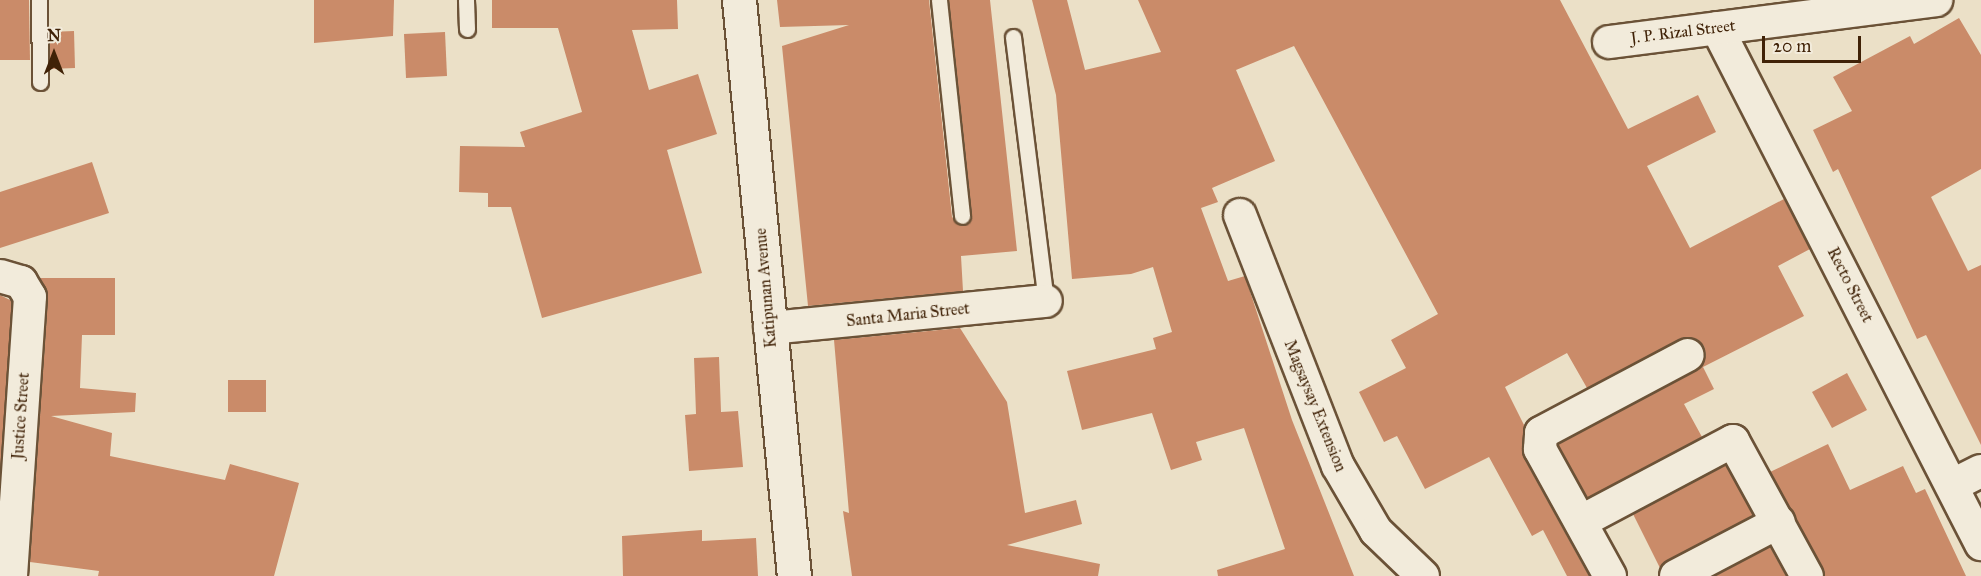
<!DOCTYPE html>
<style>
body{margin:0}
#map{position:relative;width:1981px;height:576px;overflow:hidden;background:#ebe0c7;font-family:"IM FELL Great Primer",serif}
div>[style]{position:absolute}
[style*='--x']{left:calc(var(--x)*1px);top:calc(var(--y)*1px);width:calc(var(--w)*1px);rotate:calc(var(--a)*1deg)}
.building>*{inset:0;background:#ca8b69}
.roads{filter:drop-shadow(2px 0 #6b5237) drop-shadow(-2px 0 #6b5237) drop-shadow(0 2px #6b5237) drop-shadow(0 -2px #6b5237)}
.lane>*{height:15px;margin:-7.5px;padding:0 7.5px;transform-origin:7.5px;border-radius:7.5px;background:#f2ebdb}
.street>*{height:32px;margin:-16px;padding:0 16px;transform-origin:16px;border-radius:16px;background:#f2ebdb}
.secondary>*{height:33px;margin:-16.5px;padding:0 16.5px;transform-origin:16.5px;border-radius:16.5px;background:#f2ebdb}
span{translate:-50% -50%;white-space:nowrap;text-align:center;line-height:1.15;-webkit-text-stroke:5px #f2ebdb;paint-order:stroke}
.street-label{font-size:16px;color:#402207}
.north{position:absolute;left:24px;top:24px;width:60px;height:60px;-webkit-text-stroke:4px #f2ebdb;paint-order:stroke;rotate:0deg;font-size:16px;font-weight:700;line-height:24px;text-align:center;color:#402207}
.north::after{content:'';display:block;margin:auto;width:21px;height:27px;background:#402207;clip-path:polygon(50% 0,100% 100%,50% 72%,0 100%)}
.scale{position:absolute;left:1762px;top:36px;width:99px;height:27px;box-sizing:border-box;border:3px solid #402207;border-top:0;padding-left:8px;font-size:18px;line-height:21px;white-space:nowrap;color:#402207;-webkit-text-stroke:4px #f2ebdb;paint-order:stroke}
</style>
<div id="map">
<div class="building">
<div style="clip-path:polygon(0 0,29px 0,30px 60px,0 60px)"></div>
<div style="clip-path:polygon(314px 0,394px 0,393px 36px,314px 43px)"></div>
<div style="clip-path:polygon(492px 0,677px 0,678px 29px,632px 30px,649px 90px,698px 74px,717px 134px,667px 150px,702px 273px,542px 318px,511px 207px,488px 207px,488px 193px,459px 192px,460px 146px,525px 147px,520px 132px,582px 112px,558px 28px,492px 28px)"></div>
<div style="clip-path:polygon(777px 0,929px 0,952px 217px,962px 226px,972px 215px,949px 0,990px 0,1017px 251px,961px 256px,963px 291px,808px 306px,782px 46px,849px 25px,780px 27px)"></div>
<div style="clip-path:polygon(1032px 0,1067px 0,1085px 70px,1161px 52px,1138px 0,1560px 0,1628px 129px,1698px 95px,1716px 132px,1647px 166px,1690px 248px,1784px 199px,1810px 249px,1778px 266px,1804px 316px,1703px 367px,1714px 389px,1684px 404px,1702px 437px,1587px 498px,1558px 444px,1696px 371px,1706px 356px,1704px 346px,1697px 339px,1680px 339px,1587px 388px,1567px 353px,1505px 387px,1525px 427px,1524px 458px,1589px 576px,1567px 576px,1543px 530px,1532px 536px,1489px 457px,1425px 489px,1397px 436px,1384px 442px,1359px 392px,1406px 368px,1391px 340px,1438px 314px,1294px 46px,1236px 70px,1275px 161px,1212px 188px,1218px 202px,1201px 208px,1228px 281px,1245px 276px,1292px 420px,1354px 576px,1218px 576px,1217px 570px,1285px 549px,1244px 428px,1196px 442px,1202px 460px,1171px 470px,1152px 413px,1082px 430px,1067px 371px,1156px 349px,1153px 338px,1172px 332px,1153px 267px,1131px 274px,1072px 279px,1056px 95px)"></div>
<div style="clip-path:polygon(1959px 18px,1981px 55px,1981px 169px,1931px 197px,1968px 271px,1981px 265px,1981px 445px,1926px 335px,1917px 339px,1838px 169px,1833px 172px,1813px 130px,1852px 111px,1833px 77px,1910px 36px,1914px 44px)"></div>
<div style="clip-path:polygon(74px 31px,75px 68px,50px 69px,49px 32px)"></div>
<div style="clip-path:polygon(445px 32px,447px 76px,406px 78px,404px 34px)"></div>
<div style="clip-path:polygon(92px 162px,109px 213px,0 248px,0 192px)"></div>
<div style="clip-path:polygon(40px 278px,115px 278px,115px 335px,82px 335px,80px 388px,136px 393px,135px 412px,51px 416px,112px 433px,110px 456px,225px 480px,230px 464px,299px 483px,274px 576px,98px 576px,99px 571px,30px 562px,48px 298px)"></div>
<div style="clip-path:polygon(0 295px,12px 301px,0 473px)"></div>
<div style="clip-path:polygon(960px 328px,1007px 402px,1025px 513px,1076px 500px,1082px 524px,1007px 545px,1100px 564px,1098px 576px,852px 576px,843px 511px,849px 513px,834px 340px)"></div>
<div style="clip-path:polygon(719px 357px,721px 412px,738px 411px,743px 467px,689px 471px,685px 415px,696px 414px,694px 358px)"></div>
<div style="clip-path:polygon(1847px 373px,1867px 410px,1832px 428px,1812px 392px)"></div>
<div style="clip-path:polygon(228px 380px,266px 380px,266px 412px,228px 412px)"></div>
<div style="clip-path:polygon(1828px 444px,1850px 490px,1903px 466px,1916px 493px,1925px 489px,1966px 576px,1825px 576px,1770px 472px)"></div>
<div style="clip-path:polygon(1726px 465px,1753px 515px,1660px 568px,1633px 514px)"></div>
<div style="clip-path:polygon(702px 530px,702px 541px,756px 538px,758px 576px,623px 576px,622px 536px)"></div>
<div style="clip-path:polygon(1770px 547px,1786px 576px,1715px 576px)"></div>
</div>
<div class="roads">
<div class="lane">
<div style="--x:39;--y:0;--w:82;--a:89.3"></div>
<div style="--x:466;--y:0;--w:29;--a:88"></div>
<div style="--x:939;--y:0;--w:217;--a:83.9"></div>
<div style="--x:1013;--y:37;--w:266;--a:82.9"></div>
</div>
<div class="street">
<div style="--x:1717;--y:28;--w:580;--a:62.9"></div>
<div style="--x:1609;--y:42;--w:330;--a:-7.3"></div>
<div style="--x:1240;--y:215;--w:269;--a:68.7"></div>
<div style="--x:1338;--y:466;--w:75;--a:59.7"></div>
<div style="--x:1376;--y:531;--w:65;--a:43.8"></div>
<div style="--x:0;--y:276;--w:22;--a:16"></div>
<div style="--x:21;--y:282;--w:17;--a:59"></div>
<div style="--x:30;--y:297;--w:280;--a:93.9"></div>
<div style="--x:770;--y:328;--w:277;--a:-5.6"></div>
<div style="--x:1953;--y:485;--w:31;--a:-27"></div>
<div style="--x:1582;--y:521;--w:171;--a:-27.9"></div>
<div style="--x:1733;--y:441;--w:154;--a:61.3"></div>
<div style="--x:1610;--y:576;--w:145;--a:-118.9"></div>
<div style="--x:1540;--y:449;--w:16;--a:-86"></div>
<div style="--x:1541;--y:433;--w:166;--a:-28"></div>
<div style="--x:1676;--y:576;--w:116;--a:-27.7"></div>
</div>
<div class="secondary">
<div style="--x:739;--y:0;--w:579;--a:84.55"></div>
</div>
</div>
<div class="street-label">
<span style="left:1683px;top:32px;rotate:-7deg">J. P. Rizal Street</span>
<span style="left:1850px;top:285px;rotate:63deg">Recto Street</span>
<span style="left:766px;top:288px;rotate:-95deg">Katipunan Avenue</span>
<span style="left:908px;top:315px;rotate:-6deg">Santa Maria Street</span>
<span style="left:1315px;top:406px;rotate:68deg">Magsaysay Extension</span>
<span style="left:21px;top:416px;rotate:-86deg">Justice Street</span>
</div>
<div class="north">N</div>
<div class="scale">20 m</div>
</div>
